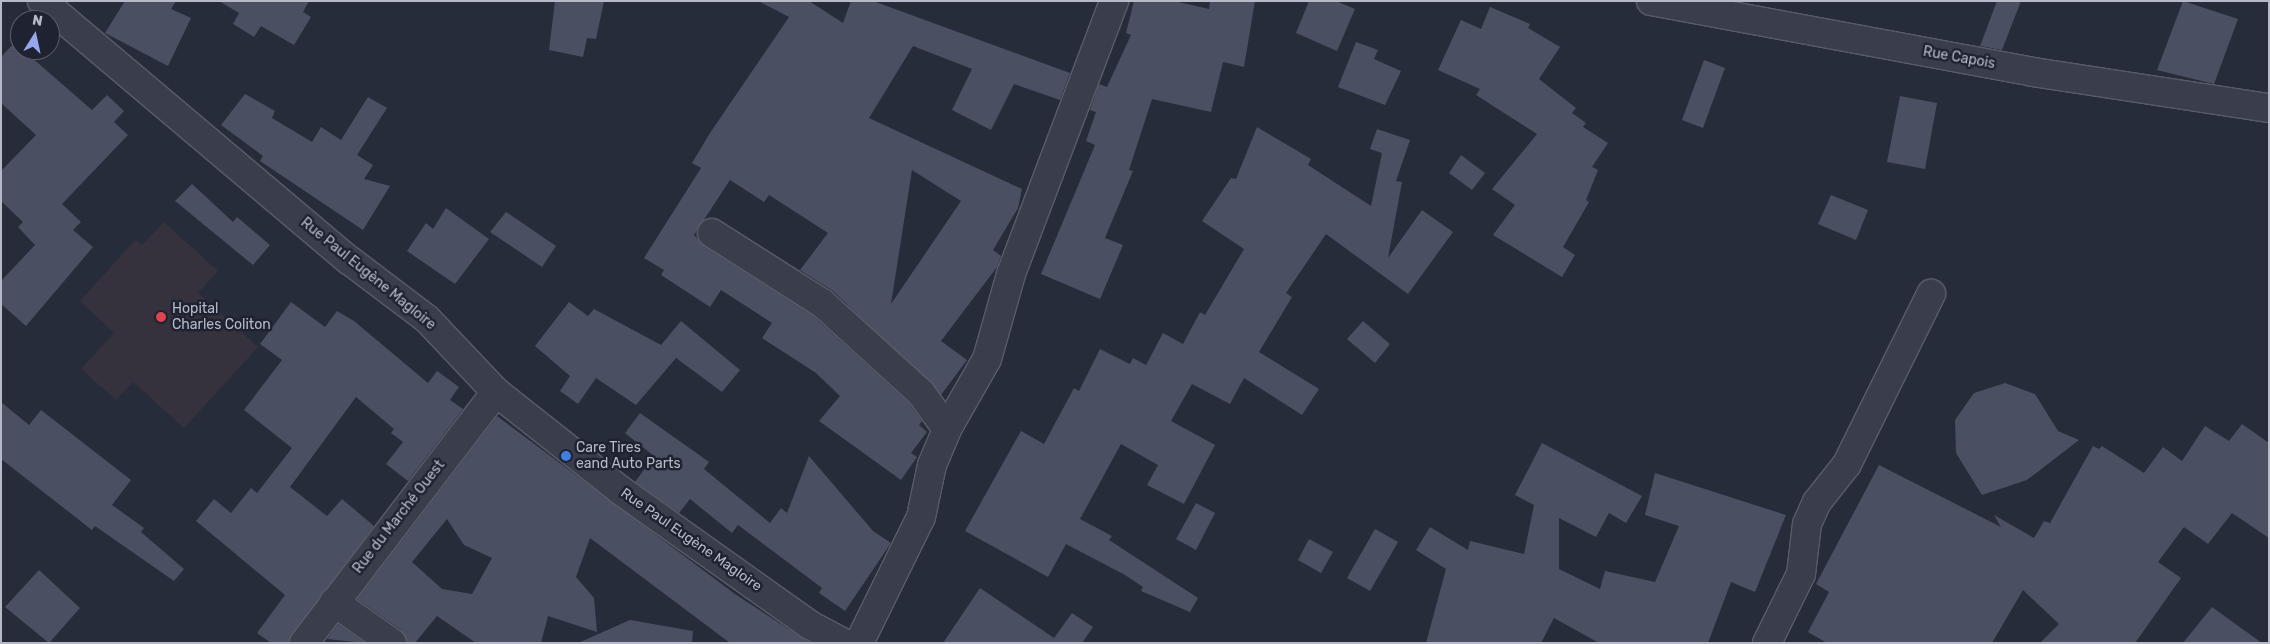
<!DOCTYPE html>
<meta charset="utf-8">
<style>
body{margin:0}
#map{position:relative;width:2270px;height:644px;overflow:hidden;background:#272c3b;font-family:Rubik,sans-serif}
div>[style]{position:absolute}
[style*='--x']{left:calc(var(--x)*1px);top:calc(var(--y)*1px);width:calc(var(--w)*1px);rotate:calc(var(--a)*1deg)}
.medical>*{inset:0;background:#35313d}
.building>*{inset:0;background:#4b4f62}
.roads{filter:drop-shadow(1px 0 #585c6a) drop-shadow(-1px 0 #585c6a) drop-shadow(0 1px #585c6a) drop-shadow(0 -1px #585c6a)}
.minor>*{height:28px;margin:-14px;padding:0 14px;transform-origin:14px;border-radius:14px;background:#3a3e4c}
.dots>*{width:14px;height:14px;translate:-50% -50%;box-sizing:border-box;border:2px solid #1f2331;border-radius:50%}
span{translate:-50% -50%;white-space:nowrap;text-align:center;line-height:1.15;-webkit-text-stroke:5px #1f2331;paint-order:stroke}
.street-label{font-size:14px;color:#b6b9c7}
.poi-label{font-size:14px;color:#b6b9c7}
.left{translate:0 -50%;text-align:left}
.frame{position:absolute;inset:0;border:2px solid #b6b9c7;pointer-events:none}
.north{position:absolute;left:10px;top:10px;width:50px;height:50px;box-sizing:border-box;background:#1f2331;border:1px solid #5b5f6d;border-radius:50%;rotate:10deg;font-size:14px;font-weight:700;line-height:20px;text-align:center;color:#b6b9c7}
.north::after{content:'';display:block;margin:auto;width:18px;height:22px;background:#95a7ed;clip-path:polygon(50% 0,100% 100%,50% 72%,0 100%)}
</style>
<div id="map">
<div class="medical">
<div style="clip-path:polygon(164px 222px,218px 271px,198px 293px,258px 347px,184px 428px,133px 382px,116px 400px,81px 369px,114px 333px,80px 301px,135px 240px,142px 245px)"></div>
</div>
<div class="building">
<div style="clip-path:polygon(125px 1px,176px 1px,171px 9px,191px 18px,168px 66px,105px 33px)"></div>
<div style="clip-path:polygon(219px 1px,309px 1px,303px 12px,311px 17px,294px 45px,261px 26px,254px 37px,233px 24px,239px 13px)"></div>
<div style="clip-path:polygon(555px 1px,604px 1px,596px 39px,587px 38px,583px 57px,549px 50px)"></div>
<div style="clip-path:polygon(evenodd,758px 1px,809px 1px,843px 23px,851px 1px,873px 1px,1070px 73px,1060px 100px,1014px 84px,991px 130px,952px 110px,972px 69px,913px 46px,869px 118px,1022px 189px,1018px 208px,993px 250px,1001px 256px,997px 267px,941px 341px,967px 360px,941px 395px,833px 291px,800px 270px,828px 233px,769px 195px,764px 202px,730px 180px,694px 235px,704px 246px,812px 315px,909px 403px,922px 421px,919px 425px,927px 432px,911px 453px,917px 457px,901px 480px,819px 421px,840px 396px,816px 373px,762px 338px,772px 323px,721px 290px,710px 307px,661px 275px,664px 270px,644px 258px,701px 168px,692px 163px,710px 133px,789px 17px,758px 1px,912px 170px,961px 201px,891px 304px,912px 170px)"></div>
<div style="clip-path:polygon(1134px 1px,1174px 1px,1209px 9px,1210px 1px,1255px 1px,1244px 67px,1223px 62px,1211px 112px,1152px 99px,1129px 170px,1133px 171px,1105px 238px,1123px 245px,1100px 299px,1041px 274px,1095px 145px,1086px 141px,1096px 112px,1090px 110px,1099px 84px,1107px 87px,1131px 35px,1126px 33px)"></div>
<div style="clip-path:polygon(1309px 1px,1336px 1px,1355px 9px,1337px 51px,1296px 33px)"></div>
<div style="clip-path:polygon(1997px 1px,2021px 1px,2002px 50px,1980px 46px)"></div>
<div style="clip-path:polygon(2183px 1px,2238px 19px,2214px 84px,2157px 70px)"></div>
<div style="clip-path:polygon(1490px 7px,1530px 24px,1528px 28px,1560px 47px,1539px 79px,1576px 108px,1572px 113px,1586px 123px,1583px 127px,1608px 143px,1592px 167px,1598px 170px,1586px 200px,1589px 202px,1563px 247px,1575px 255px,1562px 277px,1493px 235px,1515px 205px,1492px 189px,1537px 134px,1476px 95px,1480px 89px,1438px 70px,1461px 20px,1481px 29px)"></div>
<div style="clip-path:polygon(18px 39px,20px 50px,29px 50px,31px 57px,92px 110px,107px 95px,124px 111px,114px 122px,128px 135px,62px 204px,81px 222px,73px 230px,93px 247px,26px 326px,1px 304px,1px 281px,35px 245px,18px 227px,23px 222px,1px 201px,1px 171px,36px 135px,1px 103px,1px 57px)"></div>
<div style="clip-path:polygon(1356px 42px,1378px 50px,1374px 59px,1401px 71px,1385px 105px,1338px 87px)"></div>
<div style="clip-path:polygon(1704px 60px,1725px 68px,1703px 128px,1682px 120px)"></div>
<div style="clip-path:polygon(245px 94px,275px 111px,272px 118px,312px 142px,321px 127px,341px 140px,368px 97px,387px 108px,357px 155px,373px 165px,364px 179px,390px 186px,363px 230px,260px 161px,263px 156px,221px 125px)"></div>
<div style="clip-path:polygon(1900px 96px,1937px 103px,1925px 169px,1887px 162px)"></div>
<div style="clip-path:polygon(1257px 127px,1311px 159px,1308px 165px,1371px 206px,1382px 153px,1370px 149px,1377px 129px,1410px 140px,1396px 181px,1402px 182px,1388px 258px,1422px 210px,1453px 232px,1408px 294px,1326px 234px,1286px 293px,1292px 297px,1259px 352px,1319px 389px,1302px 415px,1244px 378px,1230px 404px,1192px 384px,1171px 421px,1215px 445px,1184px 504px,1147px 485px,1158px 465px,1121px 444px,1080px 519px,1112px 536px,1109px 540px,1198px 598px,1190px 612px,1141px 591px,1143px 587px,1125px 575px,1066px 544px,1048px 577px,965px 531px,1021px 431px,1044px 444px,1074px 388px,1079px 391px,1100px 349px,1130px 364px,1133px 358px,1146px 365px,1163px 333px,1183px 344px,1200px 312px,1205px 315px,1244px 249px,1202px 221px,1231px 178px,1236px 179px)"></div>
<div style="clip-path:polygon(1461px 155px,1485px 173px,1472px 190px,1449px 173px)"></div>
<div style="clip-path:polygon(192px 184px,233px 222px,237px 217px,270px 245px,253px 265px,175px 201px)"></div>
<div style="clip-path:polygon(1831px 195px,1868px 210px,1856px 240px,1818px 224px)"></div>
<div style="clip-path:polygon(446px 208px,489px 239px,455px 284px,407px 251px,426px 223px,433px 229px)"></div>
<div style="clip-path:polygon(506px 212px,556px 246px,542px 267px,490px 232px)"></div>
<div style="clip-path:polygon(291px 302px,325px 327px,337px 311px,354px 321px,428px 383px,437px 371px,459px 387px,450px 400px,463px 409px,408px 481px,386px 464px,403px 442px,391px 433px,394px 429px,356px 397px,290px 487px,327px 516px,342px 499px,374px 526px,289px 643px,271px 643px,257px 633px,285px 595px,196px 521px,214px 499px,231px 513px,251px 488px,257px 493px,292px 448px,244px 410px,282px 360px,260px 344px)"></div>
<div style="clip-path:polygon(569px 302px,588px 316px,594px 309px,661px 345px,681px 321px,740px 370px,722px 392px,676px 358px,636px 405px,596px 378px,578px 404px,560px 391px,570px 376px,535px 346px)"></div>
<div style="clip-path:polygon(1363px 321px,1390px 344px,1375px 363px,1347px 339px)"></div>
<div style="clip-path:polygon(2005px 383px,2035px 394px,2058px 431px,2079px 440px,2027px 480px,1982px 495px,1956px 453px,1955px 420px,1974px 393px)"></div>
<div style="clip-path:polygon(1px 402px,29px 425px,41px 410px,131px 480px,112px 505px,144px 528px,141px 532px,184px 569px,174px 581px,95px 526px,92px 530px,1px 459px)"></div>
<div style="clip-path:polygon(640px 413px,709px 462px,704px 469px,770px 523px,781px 508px,787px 513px,809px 456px,873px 531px,891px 543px,845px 611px,819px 593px,822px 588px,738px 525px,732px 533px,690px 499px,679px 513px,635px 482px,654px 456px,625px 433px)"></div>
<div style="clip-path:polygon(evenodd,497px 416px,735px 594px,810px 643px,730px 643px,590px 538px,576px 577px,594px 598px,597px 632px,548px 616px,541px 643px,476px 643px,437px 616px,415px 643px,407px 643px,401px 630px,357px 599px,497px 416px,447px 519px,464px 545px,492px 558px,472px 594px,442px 589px,412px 562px,447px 519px)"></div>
<div style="clip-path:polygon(2242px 424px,2269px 443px,2269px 538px,2232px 513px,2208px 544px,2184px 527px,2158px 562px,2181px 578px,2135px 643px,2040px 643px,2059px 624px,2023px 590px,1992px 643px,1827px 643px,1808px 632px,1829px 592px,1816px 584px,1879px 465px,2001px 527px,1994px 515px,2034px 538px,2044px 521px,2050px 523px,2093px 446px,2099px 449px,2102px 446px,2144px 473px,2163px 447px,2182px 461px,2205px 426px,2229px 441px)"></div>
<div style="clip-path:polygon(1542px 443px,1642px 496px,1626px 523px,1609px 513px,1596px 537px,1559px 518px,1559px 569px,1600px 589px,1605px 571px,1655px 582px,1679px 526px,1645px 515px,1655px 473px,1786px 515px,1755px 592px,1731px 582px,1708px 643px,1599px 643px,1554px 618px,1541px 643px,1426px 643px,1446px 569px,1416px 550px,1430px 527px,1468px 550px,1470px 541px,1524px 554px,1534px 505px,1515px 495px)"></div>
<div style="clip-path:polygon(1196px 503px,1215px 513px,1196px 550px,1176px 539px)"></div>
<div style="clip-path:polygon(1375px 529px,1398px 542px,1370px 591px,1347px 578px)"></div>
<div style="clip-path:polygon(1309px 539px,1333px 552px,1321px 573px,1298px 560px)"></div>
<div style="clip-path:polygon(39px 570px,80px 608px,49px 643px,5px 607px)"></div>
<div style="clip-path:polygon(980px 588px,1054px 638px,1072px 613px,1093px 627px,1082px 643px,943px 643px)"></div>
<div style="clip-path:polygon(2212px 607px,2262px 643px,2183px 643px)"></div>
<div style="clip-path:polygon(630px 620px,693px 631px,692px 643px,578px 643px)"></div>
<div style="clip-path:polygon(338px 624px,365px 643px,327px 639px)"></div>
</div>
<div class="roads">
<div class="minor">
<div style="--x:42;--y:1;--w:402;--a:40.2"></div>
<div style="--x:349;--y:260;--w:98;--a:37.1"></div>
<div style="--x:427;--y:319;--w:100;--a:46.6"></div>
<div style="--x:496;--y:392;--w:158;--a:38.3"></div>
<div style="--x:620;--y:490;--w:233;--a:35.4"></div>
<div style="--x:810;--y:625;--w:38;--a:28"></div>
<div style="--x:1651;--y:1;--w:389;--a:10.5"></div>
<div style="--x:2033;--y:72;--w:239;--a:8.7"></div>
<div style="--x:712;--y:233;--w:130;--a:32.5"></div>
<div style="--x:822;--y:303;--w:134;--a:42.3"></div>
<div style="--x:921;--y:393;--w:44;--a:54.2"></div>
<div style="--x:334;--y:602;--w:71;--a:35.3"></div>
<div style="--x:304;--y:643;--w:316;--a:-52.6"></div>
<div style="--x:859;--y:643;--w:140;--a:-63.8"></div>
<div style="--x:921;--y:517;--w:53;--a:-78.1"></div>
<div style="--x:932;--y:465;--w:39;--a:-67"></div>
<div style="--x:947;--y:429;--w:81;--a:-60.3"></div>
<div style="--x:987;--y:359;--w:88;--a:-74.2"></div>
<div style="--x:1011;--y:274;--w:292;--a:-69.3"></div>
<div style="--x:1767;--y:643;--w:77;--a:-63.8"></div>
<div style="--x:1801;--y:574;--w:50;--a:-83.2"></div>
<div style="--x:1807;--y:524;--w:24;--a:-66"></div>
<div style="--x:1817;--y:502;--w:48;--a:-51.7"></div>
<div style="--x:1847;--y:464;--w:190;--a:-63.7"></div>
</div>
</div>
<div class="dots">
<div style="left:161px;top:317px;background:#e0444e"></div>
<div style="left:566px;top:456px;background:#3f7fe0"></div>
</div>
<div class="street-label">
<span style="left:1959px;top:58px;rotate:10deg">Rue Capois</span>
<span style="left:368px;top:274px;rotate:39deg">Rue Paul Eugène Magloire</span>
<span style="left:399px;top:517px;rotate:-52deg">Rue du Marché Ouest</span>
<span style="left:691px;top:540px;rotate:35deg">Rue Paul Eugène Magloire</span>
</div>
<div class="poi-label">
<span class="left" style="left:172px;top:317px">Hopital<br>Charles Coliton</span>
<span class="left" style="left:576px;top:456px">Care Tires<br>eand Auto Parts</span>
</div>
<div class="frame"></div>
<div class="north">N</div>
</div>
